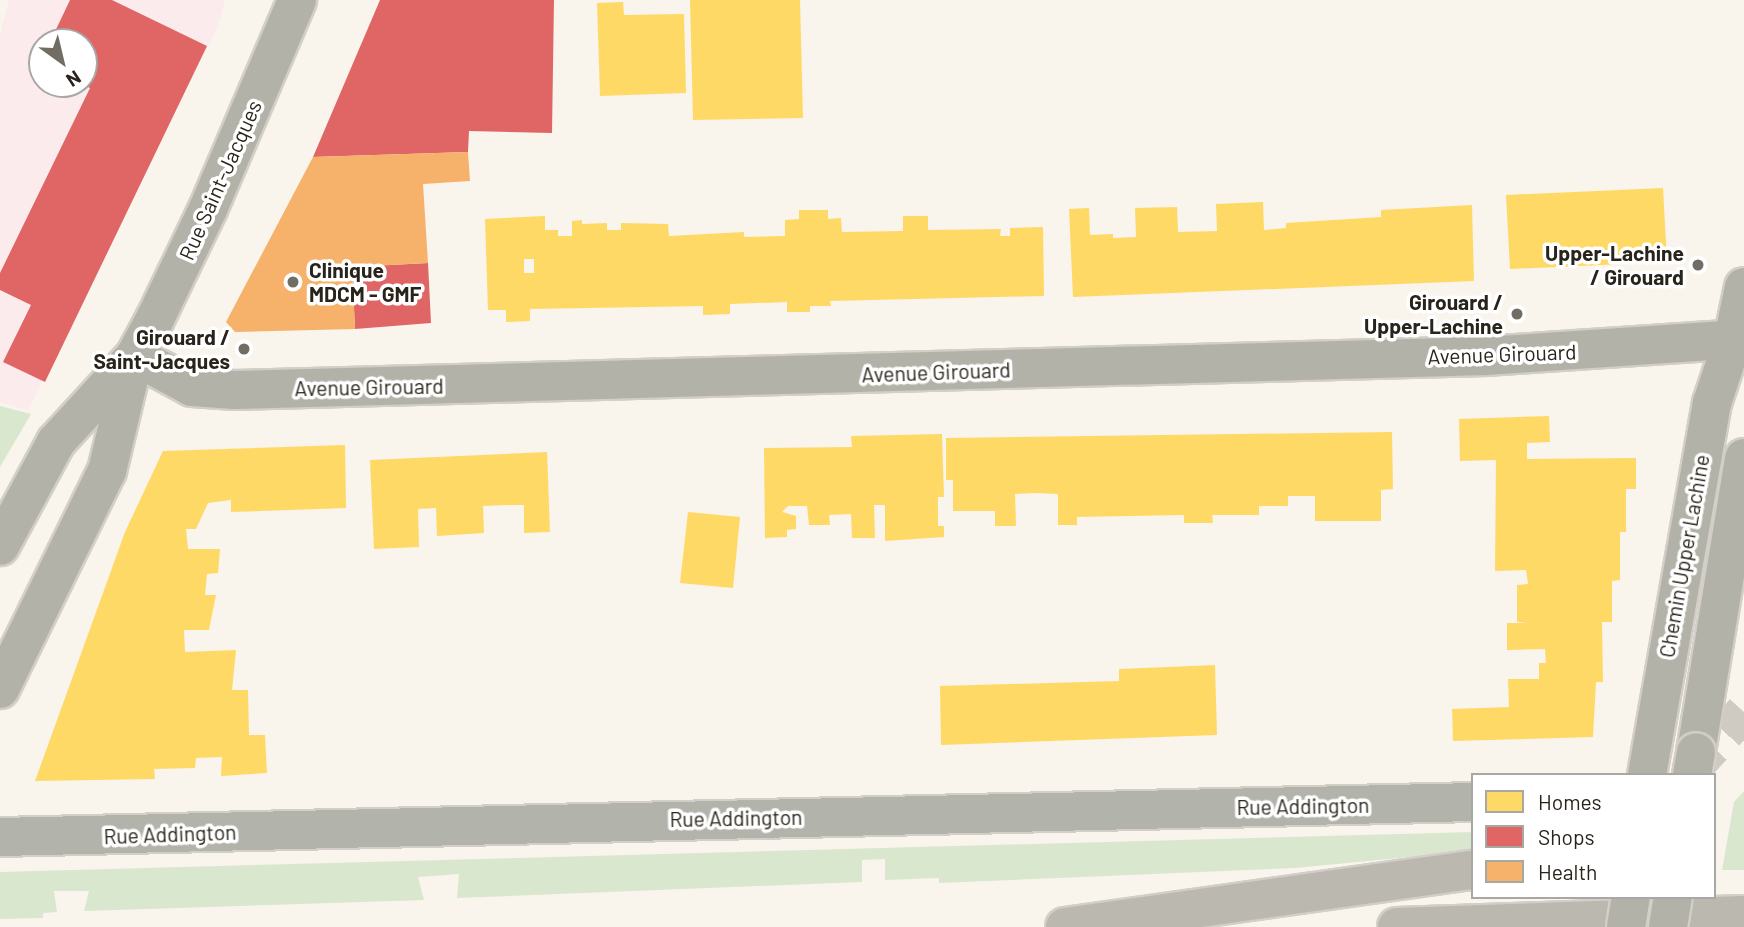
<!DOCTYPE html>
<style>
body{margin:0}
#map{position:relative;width:1744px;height:927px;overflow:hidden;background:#f9f4ec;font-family:Barlow,sans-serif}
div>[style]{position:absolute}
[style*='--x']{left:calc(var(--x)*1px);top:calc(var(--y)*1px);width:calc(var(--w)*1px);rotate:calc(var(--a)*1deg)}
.commercial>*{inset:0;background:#fbebed}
.green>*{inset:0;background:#dae7cf}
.homes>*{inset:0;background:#ffd966}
.shops>*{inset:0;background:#e06666}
.health>*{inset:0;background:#f6b26b}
.highway-tunnel>*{height:38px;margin-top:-19px;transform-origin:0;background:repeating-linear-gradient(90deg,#cfcac2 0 38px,transparent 0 57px)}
.roads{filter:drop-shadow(2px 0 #d3cec7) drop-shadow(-2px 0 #d3cec7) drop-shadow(0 2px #d3cec7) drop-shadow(0 -2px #d3cec7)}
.street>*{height:38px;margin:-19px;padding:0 19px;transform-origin:19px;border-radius:19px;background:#b2b3ab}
.secondary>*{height:38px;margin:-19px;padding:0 19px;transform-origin:19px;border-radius:19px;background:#b2b2a8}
.highway>*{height:38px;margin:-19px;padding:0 19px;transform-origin:19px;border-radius:19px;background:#bbb8b0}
.bridges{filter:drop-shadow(2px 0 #d3cec7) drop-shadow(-2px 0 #d3cec7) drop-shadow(0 2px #d3cec7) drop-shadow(0 -2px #d3cec7)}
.secondary-bridge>*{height:38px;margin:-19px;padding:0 19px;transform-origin:19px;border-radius:19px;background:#b2b2a8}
.dots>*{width:19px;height:19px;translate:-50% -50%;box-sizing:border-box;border:4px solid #fff;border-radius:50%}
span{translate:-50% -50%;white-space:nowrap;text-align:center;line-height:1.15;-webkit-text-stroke:7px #fff;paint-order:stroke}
.street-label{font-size:21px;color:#29241b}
.poi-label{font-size:21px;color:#29241b;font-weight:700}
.right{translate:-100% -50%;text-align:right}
.left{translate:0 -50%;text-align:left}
.legend{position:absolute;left:1471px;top:773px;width:245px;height:126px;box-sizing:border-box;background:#fff;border:2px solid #a9a7a4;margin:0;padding:9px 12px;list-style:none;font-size:21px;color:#29241b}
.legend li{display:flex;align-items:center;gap:14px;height:35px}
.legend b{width:35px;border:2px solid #a9a7a4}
.north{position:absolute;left:28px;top:28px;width:70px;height:70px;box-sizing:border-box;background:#fff;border:2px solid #a9a7a4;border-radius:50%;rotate:146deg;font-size:19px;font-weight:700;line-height:28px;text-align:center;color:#29241b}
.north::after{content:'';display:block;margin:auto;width:24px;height:32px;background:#726d64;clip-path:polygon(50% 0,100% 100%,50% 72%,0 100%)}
</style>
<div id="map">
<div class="commercial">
<div style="clip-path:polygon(evenodd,9px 0,225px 0,218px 26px,28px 410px,0 402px,0 35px,9px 0,42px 42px,84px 42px,84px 84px,42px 84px,42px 42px)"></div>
</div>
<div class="green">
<div style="clip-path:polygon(0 406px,31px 414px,0 467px)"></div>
<div style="clip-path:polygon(1744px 791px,1744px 870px,1722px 870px,1734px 802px)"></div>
<div style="clip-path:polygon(1473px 832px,1473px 851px,1295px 868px,939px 883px,939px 878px,885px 880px,885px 859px,862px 860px,862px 882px,457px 898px,459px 874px,418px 877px,424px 900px,84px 911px,89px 891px,54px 891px,57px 912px,43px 913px,43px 918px,0 919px,0 872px)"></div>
</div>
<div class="homes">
<div style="clip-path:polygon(690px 0,800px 0,803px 118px,693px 120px)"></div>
<div style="clip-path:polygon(623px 2px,624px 15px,684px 14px,686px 93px,600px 96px,597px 3px)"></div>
<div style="clip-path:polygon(1663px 188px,1667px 262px,1510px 269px,1506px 195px)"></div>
<div style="clip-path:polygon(1263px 202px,1264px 230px,1286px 228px,1286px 223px,1381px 217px,1381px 210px,1472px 205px,1474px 281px,1073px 297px,1069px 209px,1089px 208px,1090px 235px,1113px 234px,1113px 238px,1136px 237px,1135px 208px,1177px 207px,1178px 232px,1217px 231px,1216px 204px)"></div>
<div style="clip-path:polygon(evenodd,799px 210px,828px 210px,828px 219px,841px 218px,842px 232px,903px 231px,903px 216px,928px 216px,928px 230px,1001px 229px,1000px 236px,1010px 236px,1010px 228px,1043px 227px,1044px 296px,830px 301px,831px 306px,810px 306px,810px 312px,787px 312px,787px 302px,730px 304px,730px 314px,703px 315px,703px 306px,530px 309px,530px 321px,506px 322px,506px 310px,488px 310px,485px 219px,545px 216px,545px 230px,558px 230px,558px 236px,572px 236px,572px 221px,582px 220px,582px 224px,607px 223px,607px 230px,621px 230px,621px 223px,668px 224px,669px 236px,744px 232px,744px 237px,785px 236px,785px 220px,799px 219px,799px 210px,524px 259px,534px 259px,534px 273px,524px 273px,524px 259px)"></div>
<div style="clip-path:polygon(1549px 416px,1550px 442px,1527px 443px,1527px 459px,1636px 458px,1636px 489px,1626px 489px,1626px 532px,1620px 532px,1620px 580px,1612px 581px,1612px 622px,1602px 622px,1603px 682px,1596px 682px,1593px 737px,1453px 741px,1452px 709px,1509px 707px,1508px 679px,1539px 679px,1539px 663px,1546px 663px,1545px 649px,1507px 650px,1507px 623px,1528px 623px,1517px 622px,1517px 585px,1528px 584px,1526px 570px,1495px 571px,1496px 460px,1460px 461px,1459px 419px)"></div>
<div style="clip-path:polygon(1392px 432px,1393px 489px,1381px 490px,1381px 521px,1315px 521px,1315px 496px,1288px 496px,1288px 506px,1259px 506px,1259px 515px,1212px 515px,1213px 523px,1184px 523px,1184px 515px,1077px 517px,1077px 525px,1058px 525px,1058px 494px,1035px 493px,1015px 494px,1016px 526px,995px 526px,995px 511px,953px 511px,953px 480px,946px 480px,946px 438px)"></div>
<div style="clip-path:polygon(942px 434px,944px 497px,938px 497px,938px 526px,944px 526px,944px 537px,885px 541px,885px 505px,874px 505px,875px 538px,852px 538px,851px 514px,829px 515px,830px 525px,809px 525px,807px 506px,788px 506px,782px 512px,796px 516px,796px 529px,787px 530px,787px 537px,765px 538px,764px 448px,852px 447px,851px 436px)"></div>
<div style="clip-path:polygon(345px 445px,346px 508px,231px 512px,231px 500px,208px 503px,196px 529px,186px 529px,188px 549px,220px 549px,218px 573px,207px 574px,205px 595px,216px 595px,209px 630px,184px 630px,185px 652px,236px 650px,232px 690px,248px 690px,249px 735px,265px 735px,267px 773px,221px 776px,222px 757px,196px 758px,195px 768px,154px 769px,155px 779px,35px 781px,125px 532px,163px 451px)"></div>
<div style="clip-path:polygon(547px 452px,550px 532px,524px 533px,524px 505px,506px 505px,483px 506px,484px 533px,437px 536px,436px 508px,418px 509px,419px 547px,374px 549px,370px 460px)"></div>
<div style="clip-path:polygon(688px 512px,740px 517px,733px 588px,680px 583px)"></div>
<div style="clip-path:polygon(1215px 665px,1217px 735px,941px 745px,940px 686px,1119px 681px,1119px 669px)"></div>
</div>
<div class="shops">
<div style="clip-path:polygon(70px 0,112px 0,207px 46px,45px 382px,3px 362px,31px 305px,0 290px,0 273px,90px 88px,84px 85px,84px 42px,50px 42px)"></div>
<div style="clip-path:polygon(380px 0,554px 0,552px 133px,469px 131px,468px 152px,313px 157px)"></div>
<div style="clip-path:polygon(428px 263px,431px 323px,355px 329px,352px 267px)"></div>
</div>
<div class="health">
<div style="clip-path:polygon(468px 152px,470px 181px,423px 184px,428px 263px,352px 267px,355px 329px,235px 332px,226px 322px,313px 157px)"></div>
</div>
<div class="highway-tunnel">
<div style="--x:1687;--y:775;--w:85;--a:-47.9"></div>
</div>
<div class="roads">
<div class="street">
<div style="--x:0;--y:837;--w:1473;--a:-1.36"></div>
</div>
<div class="secondary">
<div style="--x:135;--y:356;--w:65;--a:28.5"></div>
<div style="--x:192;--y:387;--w:43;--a:4"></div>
<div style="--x:235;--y:390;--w:1251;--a:-1.56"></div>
<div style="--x:1486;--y:356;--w:259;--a:-3.8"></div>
<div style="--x:0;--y:546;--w:118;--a:-61.7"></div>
<div style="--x:56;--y:442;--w:117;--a:-47.4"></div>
<div style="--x:135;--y:356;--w:42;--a:-61.6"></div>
<div style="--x:155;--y:319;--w:122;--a:-64.3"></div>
<div style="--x:208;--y:209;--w:227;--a:-66.9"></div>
<div style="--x:0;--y:689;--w:243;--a:-63.9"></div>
<div style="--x:107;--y:471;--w:116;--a:-76.6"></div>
<div style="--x:1696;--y:752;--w:298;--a:-80.7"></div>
<div style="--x:1647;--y:775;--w:378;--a:-80.1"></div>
<div style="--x:1712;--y:403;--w:66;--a:-71.6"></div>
<div style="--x:1733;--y:340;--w:54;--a:-78.3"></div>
</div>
<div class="highway">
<div style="--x:1065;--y:927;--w:412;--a:-8"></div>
<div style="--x:1397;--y:927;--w:347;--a:-2"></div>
</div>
</div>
<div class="bridges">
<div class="secondary-bridge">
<div style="--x:1692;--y:775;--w:23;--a:-80"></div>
<div style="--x:1626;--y:927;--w:30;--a:-81"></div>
<div style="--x:1668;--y:927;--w:30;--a:-81"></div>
</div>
</div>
<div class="dots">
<div style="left:1698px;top:265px;background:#726d64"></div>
<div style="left:293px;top:282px;background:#726d64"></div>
<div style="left:1517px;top:314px;background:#726d64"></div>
<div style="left:244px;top:349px;background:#726d64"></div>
</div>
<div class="street-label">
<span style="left:220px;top:180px;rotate:-66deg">Rue Saint-Jacques</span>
<span style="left:1502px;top:354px;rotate:-2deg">Avenue Girouard</span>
<span style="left:936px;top:372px;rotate:-2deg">Avenue Girouard</span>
<span style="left:369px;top:387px;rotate:-1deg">Avenue Girouard</span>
<span style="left:1684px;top:556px;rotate:-80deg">Chemin Upper Lachine</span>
<span style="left:1303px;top:806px;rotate:-1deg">Rue Addington</span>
<span style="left:736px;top:818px;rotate:-1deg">Rue Addington</span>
<span style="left:170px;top:834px;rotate:-2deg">Rue Addington</span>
</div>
<div class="poi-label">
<span class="right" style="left:1684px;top:265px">Upper-Lachine<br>/ Girouard</span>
<span class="left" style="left:309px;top:282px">Clinique<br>MDCM - GMF</span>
<span class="right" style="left:1503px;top:314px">Girouard /<br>Upper-Lachine</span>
<span class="right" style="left:230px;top:349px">Girouard /<br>Saint-Jacques</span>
</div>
<ul class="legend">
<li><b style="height:19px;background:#ffd966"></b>Homes</li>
<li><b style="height:19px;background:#e06666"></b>Shops</li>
<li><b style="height:19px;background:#f6b26b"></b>Health</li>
</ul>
<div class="north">N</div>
</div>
